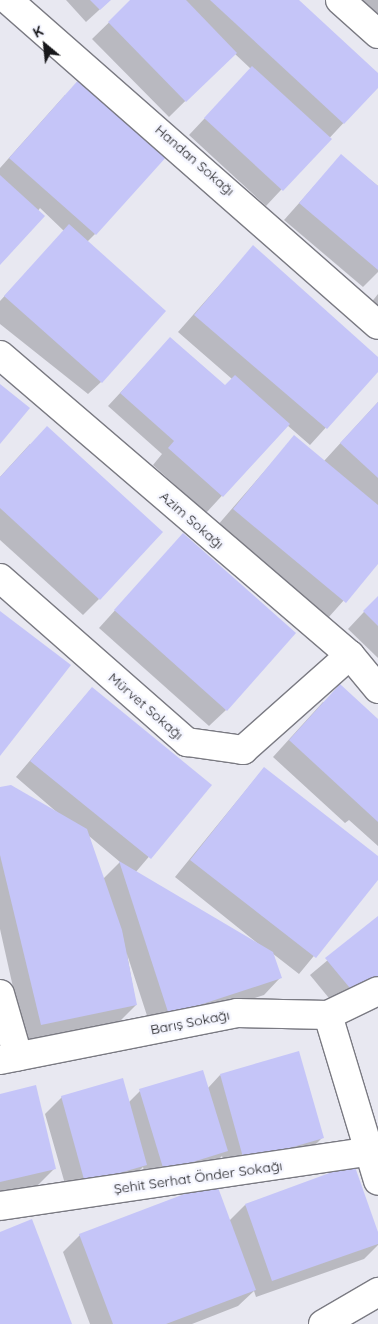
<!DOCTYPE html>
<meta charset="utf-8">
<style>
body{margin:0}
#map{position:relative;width:378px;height:1324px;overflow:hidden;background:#e8e8f1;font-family:Quicksand,sans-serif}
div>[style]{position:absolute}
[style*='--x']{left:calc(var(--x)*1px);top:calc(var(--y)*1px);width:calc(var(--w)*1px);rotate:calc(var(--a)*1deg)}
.shadow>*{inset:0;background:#0003}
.building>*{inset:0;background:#c5c5f8}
.roads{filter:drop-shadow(1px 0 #7a7a82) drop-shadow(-1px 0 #7a7a82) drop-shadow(0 1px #7a7a82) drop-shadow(0 -1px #7a7a82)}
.street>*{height:28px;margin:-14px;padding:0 14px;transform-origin:14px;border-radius:14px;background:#fff}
.primary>*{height:28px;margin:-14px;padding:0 14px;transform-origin:14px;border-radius:14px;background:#fff}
span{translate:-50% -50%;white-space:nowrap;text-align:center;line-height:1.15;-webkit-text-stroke:5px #f5f6ff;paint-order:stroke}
.street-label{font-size:14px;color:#18181b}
.north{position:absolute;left:20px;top:20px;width:50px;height:50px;-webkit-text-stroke:4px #f5f6ff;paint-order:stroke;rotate:332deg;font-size:14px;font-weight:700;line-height:20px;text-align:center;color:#18181b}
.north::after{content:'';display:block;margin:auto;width:18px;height:22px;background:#18181b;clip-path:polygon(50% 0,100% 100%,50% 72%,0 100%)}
</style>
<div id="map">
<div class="shadow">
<div style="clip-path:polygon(66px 0,110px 0,86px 22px)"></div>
<div style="clip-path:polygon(132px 0,298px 0,378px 75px,378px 86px,266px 206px,189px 135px,251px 69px,234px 53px,169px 117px,92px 39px)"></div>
<div style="clip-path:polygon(359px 0,378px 0,378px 18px)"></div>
<div style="clip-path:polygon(65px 95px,95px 234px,87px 242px,101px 382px,88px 394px,0 324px,0 301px,64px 231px,40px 208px,0 263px,0 168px)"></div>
<div style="clip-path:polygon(341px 156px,378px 186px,378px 272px,363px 287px,284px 220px)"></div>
<div style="clip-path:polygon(253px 247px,378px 359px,378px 370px,310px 445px,287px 425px,206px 513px,153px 465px,162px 454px,108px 406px,170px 339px,224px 387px,232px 379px,178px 332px)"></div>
<div style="clip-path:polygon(378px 294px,378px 311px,370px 304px)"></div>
<div style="clip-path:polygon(378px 402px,378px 562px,328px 618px,217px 526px,294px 437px,324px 461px)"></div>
<div style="clip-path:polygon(30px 444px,99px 599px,83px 615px,0 540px,0 477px)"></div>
<div style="clip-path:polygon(183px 535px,226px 710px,209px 726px,99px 628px)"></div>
<div style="clip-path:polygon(378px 597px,378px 658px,348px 629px)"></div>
<div style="clip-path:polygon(evenodd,92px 688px,210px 785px,135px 873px,261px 946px,175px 877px,264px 768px,378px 858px,378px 878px,299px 974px,272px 953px,280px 978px,264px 995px,152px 1031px,127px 954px,136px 1005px,119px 1022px,25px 1041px,0 929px,0 789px,59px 814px,16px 777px,92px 688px,89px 836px,120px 862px,103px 879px,89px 836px)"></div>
<div style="clip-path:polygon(323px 702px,378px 721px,378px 846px,349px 820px,345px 823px,273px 757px)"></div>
<div style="clip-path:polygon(378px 918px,342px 1014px,310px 975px)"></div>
<div style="clip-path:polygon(220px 1075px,322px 1138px,306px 1154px,228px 1176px,222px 1156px,211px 1167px,148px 1186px,143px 1167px,129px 1181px,69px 1198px,45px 1114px,62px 1097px,129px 1102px,140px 1091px,208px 1088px)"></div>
<div style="clip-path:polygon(0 1095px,54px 1169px,38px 1185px,0 1194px)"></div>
<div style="clip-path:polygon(245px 1205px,378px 1235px,378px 1245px,364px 1259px,256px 1297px,254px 1291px,238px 1306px,192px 1324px,90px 1324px,63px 1252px,80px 1235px,229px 1221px)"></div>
</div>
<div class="building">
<div style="clip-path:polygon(90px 0,111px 0,100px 10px)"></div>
<div style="clip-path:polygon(130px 0,186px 0,237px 53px,186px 102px,108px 22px)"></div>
<div style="clip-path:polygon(210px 0,299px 0,378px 73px,378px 88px,344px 124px)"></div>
<div style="clip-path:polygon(252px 66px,332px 139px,283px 191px,204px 118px)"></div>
<div style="clip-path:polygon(81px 77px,168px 155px,96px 235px,9px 158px)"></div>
<div style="clip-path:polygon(341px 154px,378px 186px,378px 270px,299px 203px)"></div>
<div style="clip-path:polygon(0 175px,45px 216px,0 265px)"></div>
<div style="clip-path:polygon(69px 224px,166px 311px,102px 383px,4px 296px)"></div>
<div style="clip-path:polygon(253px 245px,378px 357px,378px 372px,327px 429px,194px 315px)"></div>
<div style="clip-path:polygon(170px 337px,225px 385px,235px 375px,290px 424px,223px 497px,168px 448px,174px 441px,120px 393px)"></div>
<div style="clip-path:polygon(0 384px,30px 408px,0 444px)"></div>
<div style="clip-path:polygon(378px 402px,378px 478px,340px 443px)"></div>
<div style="clip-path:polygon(47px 426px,163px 532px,100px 600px,0 508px,0 477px)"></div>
<div style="clip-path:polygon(294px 435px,378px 505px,378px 564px,346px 603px,233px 509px)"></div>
<div style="clip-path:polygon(183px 533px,296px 633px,227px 711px,114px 610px)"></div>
<div style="clip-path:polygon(378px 596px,378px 626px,363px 611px)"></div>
<div style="clip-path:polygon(0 611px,71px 665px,0 756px)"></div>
<div style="clip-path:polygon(340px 684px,378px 719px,378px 822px,289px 740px)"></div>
<div style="clip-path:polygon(92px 687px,212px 785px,151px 859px,30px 761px)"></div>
<div style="clip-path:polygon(264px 767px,378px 856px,378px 880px,316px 958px,190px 860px)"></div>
<div style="clip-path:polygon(11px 785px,87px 829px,122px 930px,137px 1005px,41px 1025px,0 855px,0 787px)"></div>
<div style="clip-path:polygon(119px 861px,273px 952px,282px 978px,169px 1015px)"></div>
<div style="clip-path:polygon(378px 916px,378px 983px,359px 999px,325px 958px)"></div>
<div style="clip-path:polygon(299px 1051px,324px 1138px,244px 1161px,220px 1074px)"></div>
<div style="clip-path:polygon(203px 1070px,228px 1151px,164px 1171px,139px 1089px)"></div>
<div style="clip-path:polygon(123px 1078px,147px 1165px,85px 1183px,61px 1096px)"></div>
<div style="clip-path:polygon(36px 1085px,56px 1169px,0 1182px,0 1094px)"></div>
<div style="clip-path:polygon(354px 1164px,378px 1232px,378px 1244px,272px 1281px,245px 1204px)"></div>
<div style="clip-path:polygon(216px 1182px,256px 1290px,166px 1324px,113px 1324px,79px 1234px)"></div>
<div style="clip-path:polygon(32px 1219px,72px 1324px,0 1324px,0 1232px)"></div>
</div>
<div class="roads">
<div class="street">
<div style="--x:8;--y:0;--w:492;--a:41.3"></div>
<div style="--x:340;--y:0;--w:51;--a:41.8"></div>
<div style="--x:0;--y:355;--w:461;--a:40.6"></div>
<div style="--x:350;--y:655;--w:44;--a:50.5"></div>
<div style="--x:0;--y:578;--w:249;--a:41.3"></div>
<div style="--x:187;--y:742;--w:57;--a:8.1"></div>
<div style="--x:243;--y:750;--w:143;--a:-41.6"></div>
<div style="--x:0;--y:994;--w:65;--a:73.8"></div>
<div style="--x:328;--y:1015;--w:173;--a:73.2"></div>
<div style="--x:0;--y:1060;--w:242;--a:-11.2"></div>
<div style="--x:237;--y:1013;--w:91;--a:1.3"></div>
<div style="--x:328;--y:1015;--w:55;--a:-25.6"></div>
<div style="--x:0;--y:1206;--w:370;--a:-8.4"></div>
</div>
<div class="primary">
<div style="--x:323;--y:1324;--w:64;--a:-30.2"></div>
</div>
</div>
<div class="street-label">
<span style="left:195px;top:160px;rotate:41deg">Handan Sokağı</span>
<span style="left:192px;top:520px;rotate:41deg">Azim Sokağı</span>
<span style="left:146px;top:706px;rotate:41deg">Mürvet Sokağı</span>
<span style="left:190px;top:1022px;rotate:-11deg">Barış Sokağı</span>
<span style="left:198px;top:1177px;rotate:-8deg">Şehit Serhat Önder Sokağı</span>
</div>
<div class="north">K</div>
</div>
